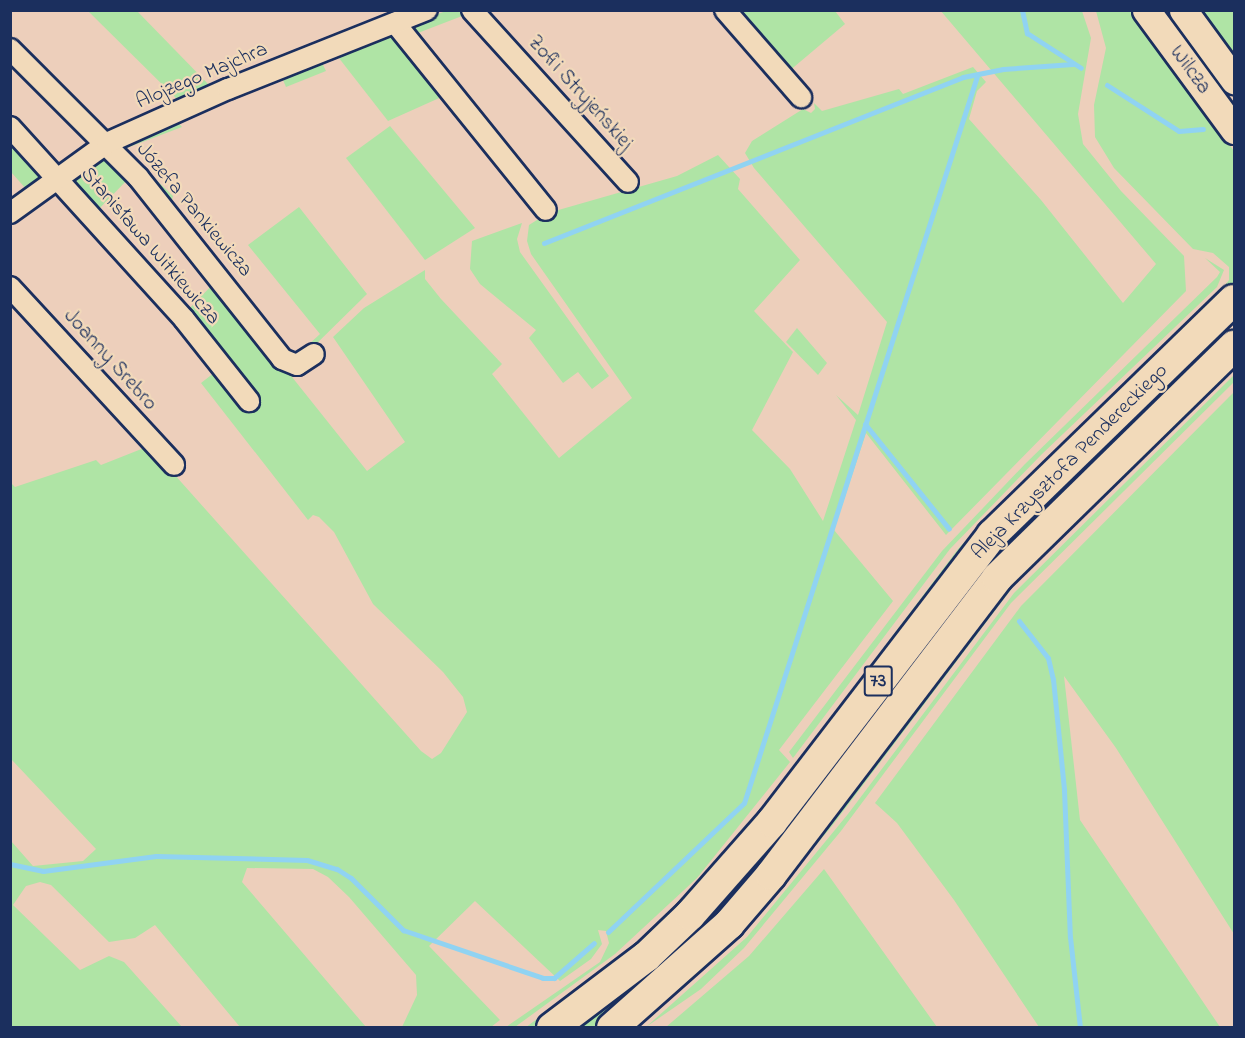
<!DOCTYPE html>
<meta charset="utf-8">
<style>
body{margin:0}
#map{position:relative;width:1245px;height:1038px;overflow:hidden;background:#edcfbb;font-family:"Indie Flower",sans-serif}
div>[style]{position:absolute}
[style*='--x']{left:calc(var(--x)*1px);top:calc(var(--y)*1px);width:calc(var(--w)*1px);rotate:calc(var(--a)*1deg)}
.green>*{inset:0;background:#afe4a5}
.stream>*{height:5px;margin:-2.5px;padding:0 2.5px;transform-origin:2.5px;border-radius:2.5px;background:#90d3f2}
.roads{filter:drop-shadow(2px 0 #1b2f5e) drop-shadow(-2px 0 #1b2f5e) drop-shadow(0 2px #1b2f5e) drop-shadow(0 -2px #1b2f5e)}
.street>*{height:20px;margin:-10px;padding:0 10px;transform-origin:10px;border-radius:10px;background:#f2daba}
.secondary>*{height:27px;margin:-13.5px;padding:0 13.5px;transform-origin:13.5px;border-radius:13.5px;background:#f2daba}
.primary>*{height:30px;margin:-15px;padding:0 15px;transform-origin:15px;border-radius:15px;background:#f2daba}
span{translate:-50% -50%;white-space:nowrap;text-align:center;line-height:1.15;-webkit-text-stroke:4.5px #f2daba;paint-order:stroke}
.shield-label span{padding:2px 4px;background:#f2daba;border:2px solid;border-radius:4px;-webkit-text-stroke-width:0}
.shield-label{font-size:20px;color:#1b2f5e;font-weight:700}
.street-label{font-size:21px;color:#1b2f5e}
.frame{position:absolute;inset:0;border:12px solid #1b2f5e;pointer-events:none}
</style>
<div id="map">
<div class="green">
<div style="clip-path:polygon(940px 10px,1082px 11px,1091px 38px,1078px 114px,1083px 144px,1121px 191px,1184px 256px,1186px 291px,946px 535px,866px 433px,834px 530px,893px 601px,779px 750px,790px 762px,697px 878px,615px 954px,515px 1027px,506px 1027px,600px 962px,609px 943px,606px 931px,598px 930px,602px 944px,591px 959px,560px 981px,475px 901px,429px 946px,500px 1020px,491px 1027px,402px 1027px,417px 995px,416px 975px,349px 897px,328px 877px,313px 869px,247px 868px,242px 882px,366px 1027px,240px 1027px,155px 925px,135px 938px,109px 942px,51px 885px,40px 882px,26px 886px,13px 905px,80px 970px,109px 956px,124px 962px,182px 1027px,11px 1027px,11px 841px,33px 866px,83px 861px,96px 849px,11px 759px,10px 482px,15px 487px,96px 460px,101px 465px,149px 446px,421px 751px,432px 759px,441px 753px,467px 712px,463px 697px,443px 672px,373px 604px,334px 532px,319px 517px,313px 515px,308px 520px,201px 383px,219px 369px,186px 312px,216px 281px,302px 369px,292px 377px,367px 471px,405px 442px,333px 337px,364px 308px,425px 270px,425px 279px,441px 299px,502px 364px,492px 374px,559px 458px,632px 398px,531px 254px,527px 241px,529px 225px,548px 213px,677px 176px,718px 155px,740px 179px,738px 189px,800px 260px,754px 311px,793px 352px,752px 430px,790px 469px,823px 521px,856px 420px,836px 395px,858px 415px,887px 322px,754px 168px,745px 153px,752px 141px,803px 109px,811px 113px,815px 109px,814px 103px,822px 111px,899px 89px,903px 94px,973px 67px,986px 82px,977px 91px,969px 119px,1041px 200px,1123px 303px,1156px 264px)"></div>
<div style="clip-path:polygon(88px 11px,137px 11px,212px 88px,179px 101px)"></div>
<div style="clip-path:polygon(446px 11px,470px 13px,410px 36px,406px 26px)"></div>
<div style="clip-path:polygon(733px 11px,835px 11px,845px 24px,788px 72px)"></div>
<div style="clip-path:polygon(1096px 11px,1130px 11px,1234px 151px,1234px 288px,1215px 298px,1229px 280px,1229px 267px,1213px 253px,1193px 249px,1114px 168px,1095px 137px,1094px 105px,1106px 48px)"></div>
<div style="clip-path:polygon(1196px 11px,1234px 11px,1234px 62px)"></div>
<div style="clip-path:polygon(394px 31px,446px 95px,388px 121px,335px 53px)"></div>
<div style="clip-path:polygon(320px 59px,326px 71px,286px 87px,281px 75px)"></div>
<div style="clip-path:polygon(175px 119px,182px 127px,124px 149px,173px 196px,170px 208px,294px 358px,320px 334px,248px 245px,299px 207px,367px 294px,307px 353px,292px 361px,121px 153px,121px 143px)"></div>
<div style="clip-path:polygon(390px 126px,475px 228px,425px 260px,346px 158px)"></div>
<div style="clip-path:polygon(11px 131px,45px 176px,27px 190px,11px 172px)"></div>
<div style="clip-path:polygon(104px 155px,131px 176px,96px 212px,70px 179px)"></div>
<div style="clip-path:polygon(522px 223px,517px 239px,520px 252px,609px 376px,592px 389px,578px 372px,563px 383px,529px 338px,536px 330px,480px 284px,470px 269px,472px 241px)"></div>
<div style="clip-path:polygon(1205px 258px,1224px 270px,1217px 287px,1042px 454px,950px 549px,793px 758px,789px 752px,942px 551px,1025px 464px,1217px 277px,1220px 272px)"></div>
<div style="clip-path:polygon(1204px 317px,834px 726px,670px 923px,574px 1001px,537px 1027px,525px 1028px,634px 945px,694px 889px,770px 799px,958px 549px,1008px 496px,1194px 318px)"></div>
<div style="clip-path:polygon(797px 328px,827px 363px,818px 375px,786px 342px)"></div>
<div style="clip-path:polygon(1216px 330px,1226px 340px,1060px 500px,755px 880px,604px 1020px,593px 1027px,569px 1028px,596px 1008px,988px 555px)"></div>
<div style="clip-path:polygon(1234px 359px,1234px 369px,1019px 579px,832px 826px,744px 931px,655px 1013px,637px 1027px,626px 1028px,990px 604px)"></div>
<div style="clip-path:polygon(1234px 375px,1234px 382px,1011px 603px,841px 831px,744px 948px,701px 989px,646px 1027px,747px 937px,848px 814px,1014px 593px)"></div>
<div style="clip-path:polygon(1234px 392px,1234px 934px,1116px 748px,1064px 676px,1080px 820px,1220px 1027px,1039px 1027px,954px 900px,897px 823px,875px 803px,1021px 606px)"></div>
<div style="clip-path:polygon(824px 869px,937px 1027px,666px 1027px,749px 956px)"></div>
</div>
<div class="stream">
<div style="--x:1022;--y:10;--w:24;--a:78"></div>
<div style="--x:1027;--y:33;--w:64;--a:32.9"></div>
<div style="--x:1107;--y:85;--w:85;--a:32.6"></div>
<div style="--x:1179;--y:131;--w:24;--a:-5"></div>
<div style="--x:544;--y:243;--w:451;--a:-21.6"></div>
<div style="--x:963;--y:77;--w:41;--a:-11.3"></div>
<div style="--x:1003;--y:69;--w:70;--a:-4.1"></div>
<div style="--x:865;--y:424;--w:134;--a:51.3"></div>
<div style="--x:1019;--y:621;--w:47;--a:51.9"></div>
<div style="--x:1048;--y:658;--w:22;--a:77"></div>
<div style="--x:1053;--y:679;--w:112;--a:84.3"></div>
<div style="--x:1064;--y:790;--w:147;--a:87.7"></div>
<div style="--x:1070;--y:937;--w:92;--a:83.7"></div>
<div style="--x:10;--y:864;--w:34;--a:12"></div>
<div style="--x:43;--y:871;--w:114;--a:-7.6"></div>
<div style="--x:156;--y:856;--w:151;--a:1.5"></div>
<div style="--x:307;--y:860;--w:31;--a:17"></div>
<div style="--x:337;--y:869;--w:17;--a:33"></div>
<div style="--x:351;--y:878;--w:74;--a:45"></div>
<div style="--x:403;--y:930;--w:148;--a:18.9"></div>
<div style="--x:543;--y:978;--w:11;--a:0"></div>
<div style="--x:554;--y:978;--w:53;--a:-41.2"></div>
<div style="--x:608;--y:932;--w:187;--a:-43.5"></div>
<div style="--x:744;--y:803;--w:763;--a:-72.23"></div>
</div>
<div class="roads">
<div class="street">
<div style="--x:472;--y:10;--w:232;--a:47.8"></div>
<div style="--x:725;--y:10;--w:116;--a:48.9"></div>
<div style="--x:395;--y:23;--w:240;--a:51.1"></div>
<div style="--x:10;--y:49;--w:181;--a:45"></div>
<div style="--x:138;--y:177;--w:232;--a:51.6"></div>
<div style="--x:282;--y:359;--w:16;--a:22"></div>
<div style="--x:297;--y:365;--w:20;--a:-33"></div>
<div style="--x:10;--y:127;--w:259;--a:47.8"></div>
<div style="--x:184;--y:319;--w:105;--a:51.6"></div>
<div style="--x:10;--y:213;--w:120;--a:-35.8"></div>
<div style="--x:107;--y:143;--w:133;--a:-24.1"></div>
<div style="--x:228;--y:89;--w:214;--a:-21.7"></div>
<div style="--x:10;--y:287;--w:242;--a:47.3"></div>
</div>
<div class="secondary">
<div style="--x:1146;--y:10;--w:149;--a:53.7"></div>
<div style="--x:1183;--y:10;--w:87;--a:53.9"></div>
</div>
<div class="primary">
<div style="--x:552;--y:1028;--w:118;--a:-37.1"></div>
<div style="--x:646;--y:957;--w:61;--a:-43.7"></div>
<div style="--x:690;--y:915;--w:124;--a:-48.6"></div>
<div style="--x:772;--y:822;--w:362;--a:-52.5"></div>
<div style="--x:992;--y:535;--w:337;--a:-44.2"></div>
<div style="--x:612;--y:1028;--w:157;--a:-41.6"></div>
<div style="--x:729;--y:924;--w:65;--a:-49.4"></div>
<div style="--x:771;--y:875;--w:373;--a:-52.7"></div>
<div style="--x:997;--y:578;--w:332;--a:-44.4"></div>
</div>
</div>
<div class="shield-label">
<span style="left:878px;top:681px">73</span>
</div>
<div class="street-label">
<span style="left:1190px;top:70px;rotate:54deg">Wilcza</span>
<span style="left:202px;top:76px;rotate:-23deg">Alojzego Majchra</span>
<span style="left:580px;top:93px;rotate:48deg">Zofii Stryjeńskiej</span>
<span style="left:194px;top:210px;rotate:50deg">Józefa Pankiewicza</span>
<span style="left:150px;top:246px;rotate:49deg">Stanisława Witkiewicza</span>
<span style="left:110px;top:360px;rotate:48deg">Joanny Srebro</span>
<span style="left:1070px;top:462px;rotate:-45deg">Aleja Krzysztofa Pendereckiego</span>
</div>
<div class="frame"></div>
</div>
